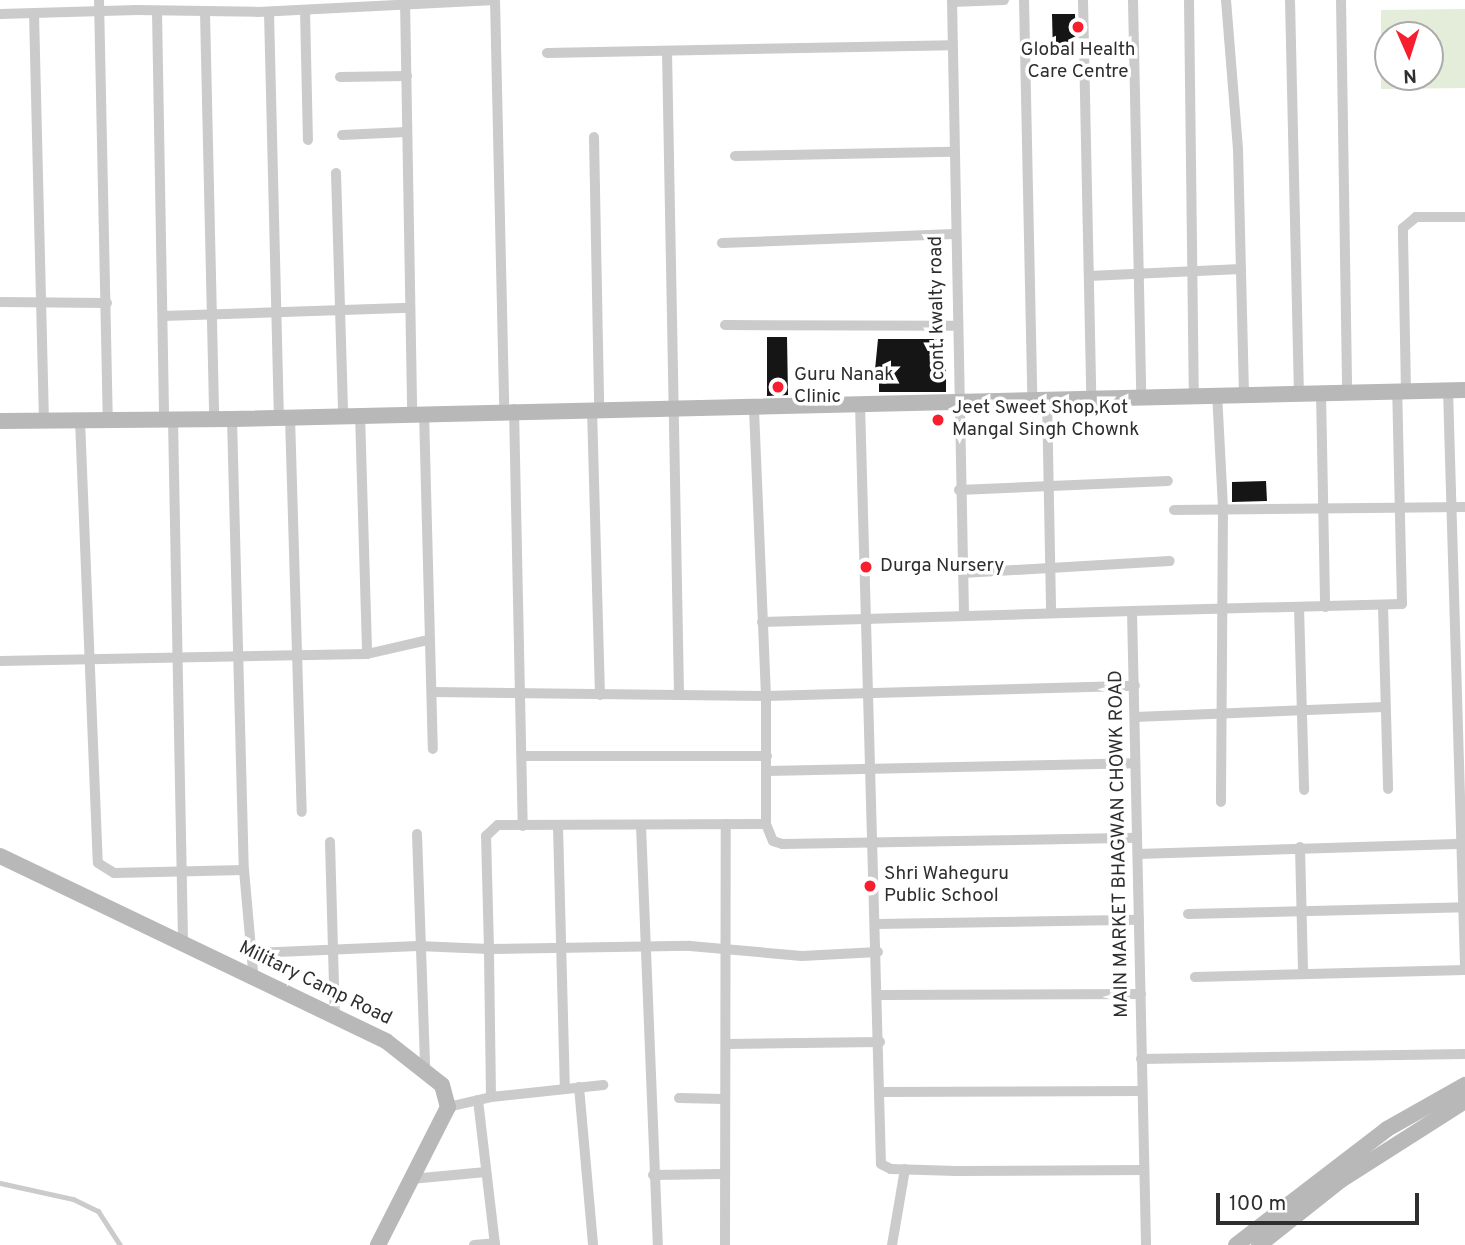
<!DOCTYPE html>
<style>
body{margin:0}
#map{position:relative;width:1465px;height:1245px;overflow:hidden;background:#fff;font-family:Overpass,sans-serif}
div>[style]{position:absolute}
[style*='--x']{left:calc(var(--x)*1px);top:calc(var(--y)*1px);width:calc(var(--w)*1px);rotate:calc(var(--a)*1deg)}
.green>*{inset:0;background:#e4edda}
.building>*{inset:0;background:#151515}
.lane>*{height:5px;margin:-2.5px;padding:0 2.5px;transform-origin:2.5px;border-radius:2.5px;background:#cbcbcb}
.street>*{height:10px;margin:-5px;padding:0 5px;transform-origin:5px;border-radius:5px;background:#cbcbcb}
.secondary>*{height:16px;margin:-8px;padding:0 8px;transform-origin:8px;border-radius:8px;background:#b8b8b8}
.dots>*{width:19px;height:19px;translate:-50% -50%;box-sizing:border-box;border:4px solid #fff;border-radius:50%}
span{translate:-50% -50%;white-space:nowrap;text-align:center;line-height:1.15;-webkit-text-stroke:7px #fff;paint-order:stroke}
.poi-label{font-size:19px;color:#2e2e2e}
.left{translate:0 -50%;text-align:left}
.street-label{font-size:19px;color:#2e2e2e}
.north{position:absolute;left:1374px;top:21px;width:70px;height:70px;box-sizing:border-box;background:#fff;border:2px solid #ababab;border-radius:50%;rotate:177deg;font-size:19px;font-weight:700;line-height:28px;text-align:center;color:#2e2e2e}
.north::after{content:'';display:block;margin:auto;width:24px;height:32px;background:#f71e2e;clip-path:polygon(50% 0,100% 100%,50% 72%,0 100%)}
.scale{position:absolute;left:1216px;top:1193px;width:203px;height:32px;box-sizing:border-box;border:4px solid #2e2e2e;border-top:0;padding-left:9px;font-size:21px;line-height:24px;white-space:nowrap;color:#2e2e2e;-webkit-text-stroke:5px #fff;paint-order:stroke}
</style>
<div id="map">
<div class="green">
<div style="clip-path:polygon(evenodd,1465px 9px,1465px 88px,1381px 89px,1381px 10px,1465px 9px,1388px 35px,1430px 35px,1430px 77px,1388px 77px,1388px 35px)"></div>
</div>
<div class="building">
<div style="clip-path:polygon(1052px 14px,1075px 14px,1076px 54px,1053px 55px)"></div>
<div style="clip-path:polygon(767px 337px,787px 337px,788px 395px,767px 396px)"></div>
<div style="clip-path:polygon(878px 339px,946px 339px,946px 392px,879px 392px,879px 380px,874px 380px)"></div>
<div style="clip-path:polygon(1266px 481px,1267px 501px,1232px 502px,1232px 482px)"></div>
</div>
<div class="lane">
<div style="--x:0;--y:1183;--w:75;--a:12.4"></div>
<div style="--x:73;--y:1199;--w:28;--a:26"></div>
<div style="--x:98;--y:1211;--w:40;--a:57.1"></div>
</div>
<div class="street">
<div style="--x:99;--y:0;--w:420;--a:88.8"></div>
<div style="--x:405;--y:0;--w:413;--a:89"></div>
<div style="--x:495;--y:0;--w:410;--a:88.7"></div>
<div style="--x:952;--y:0;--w:615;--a:88.88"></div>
<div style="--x:1024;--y:0;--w:398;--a:88.8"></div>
<div style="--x:1083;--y:0;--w:397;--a:88.8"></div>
<div style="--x:1133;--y:0;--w:395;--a:88.8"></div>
<div style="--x:1189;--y:0;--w:393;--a:89.3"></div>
<div style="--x:1226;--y:0;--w:149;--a:85.4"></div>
<div style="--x:1238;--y:149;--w:244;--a:88.6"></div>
<div style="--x:1290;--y:0;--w:392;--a:88.7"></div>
<div style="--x:1341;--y:0;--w:392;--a:89.1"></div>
<div style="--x:952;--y:2;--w:52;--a:-2.2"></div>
<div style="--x:305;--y:10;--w:130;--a:88.7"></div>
<div style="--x:157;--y:11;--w:409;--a:89"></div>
<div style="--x:205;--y:12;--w:408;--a:88.7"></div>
<div style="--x:269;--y:12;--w:406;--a:88.6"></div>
<div style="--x:34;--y:13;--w:407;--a:88.6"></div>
<div style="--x:0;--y:14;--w:137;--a:-1.7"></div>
<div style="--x:137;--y:10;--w:121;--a:0.9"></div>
<div style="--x:258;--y:12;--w:237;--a:-2.9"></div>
<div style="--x:667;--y:51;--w:644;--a:88.93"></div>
<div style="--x:547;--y:53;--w:405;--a:-1.1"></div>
<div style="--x:340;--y:77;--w:67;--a:-0.9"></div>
<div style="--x:342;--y:135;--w:65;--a:-2.6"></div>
<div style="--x:594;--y:137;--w:272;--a:88.9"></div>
<div style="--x:735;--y:156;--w:217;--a:-1.1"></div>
<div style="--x:336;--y:173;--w:242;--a:88.3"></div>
<div style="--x:722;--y:243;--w:232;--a:-2.2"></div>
<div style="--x:1089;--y:276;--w:152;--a:-2.6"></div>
<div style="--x:0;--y:302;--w:107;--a:0.5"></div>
<div style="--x:163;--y:316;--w:247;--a:-1.9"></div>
<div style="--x:725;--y:325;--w:232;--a:0.2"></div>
<div style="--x:1448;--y:390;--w:576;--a:88.31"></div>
<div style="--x:1406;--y:391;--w:163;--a:-91.1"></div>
<div style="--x:1403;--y:228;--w:17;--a:-40"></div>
<div style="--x:1416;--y:217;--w:49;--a:0"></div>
<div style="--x:1321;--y:392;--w:215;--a:88.9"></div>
<div style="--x:1217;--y:393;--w:116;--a:87"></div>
<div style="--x:1223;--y:509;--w:293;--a:90.4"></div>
<div style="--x:1047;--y:398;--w:215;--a:88.9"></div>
<div style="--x:860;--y:404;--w:760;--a:88.42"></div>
<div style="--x:881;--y:1164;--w:11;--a:27"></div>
<div style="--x:891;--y:1169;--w:65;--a:1.8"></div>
<div style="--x:956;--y:1171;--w:188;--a:-0.3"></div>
<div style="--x:514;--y:409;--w:417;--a:88.8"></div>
<div style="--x:592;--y:409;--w:286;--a:88.4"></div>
<div style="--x:424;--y:412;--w:337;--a:88.5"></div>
<div style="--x:360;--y:414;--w:240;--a:88.3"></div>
<div style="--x:290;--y:417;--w:395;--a:88.3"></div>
<div style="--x:232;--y:419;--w:451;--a:88.5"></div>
<div style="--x:244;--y:870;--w:100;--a:84.9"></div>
<div style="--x:80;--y:420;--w:443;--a:87.7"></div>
<div style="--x:98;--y:863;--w:19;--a:32"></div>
<div style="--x:114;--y:873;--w:130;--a:-1.3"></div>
<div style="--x:173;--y:420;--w:522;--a:88.9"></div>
<div style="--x:959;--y:490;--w:209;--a:-2.5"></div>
<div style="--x:1174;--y:510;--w:291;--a:-0.6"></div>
<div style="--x:963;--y:573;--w:207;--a:-3.3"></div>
<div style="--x:1383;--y:606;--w:183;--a:88.4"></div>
<div style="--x:1299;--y:607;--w:183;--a:88.4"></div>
<div style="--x:1132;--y:611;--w:270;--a:-1.5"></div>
<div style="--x:1402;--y:604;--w:213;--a:-91.3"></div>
<div style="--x:762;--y:622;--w:370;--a:-1.7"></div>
<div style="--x:1132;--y:611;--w:634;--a:88.73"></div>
<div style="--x:0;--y:661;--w:367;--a:-1.1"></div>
<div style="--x:367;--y:654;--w:63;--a:-12.9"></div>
<div style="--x:432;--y:692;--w:334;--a:0.7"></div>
<div style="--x:766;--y:696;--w:369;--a:-1.6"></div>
<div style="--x:1135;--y:717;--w:250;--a:-2.3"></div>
<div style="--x:522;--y:756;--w:245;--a:0"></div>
<div style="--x:767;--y:771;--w:368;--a:-1.2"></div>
<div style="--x:766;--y:824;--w:18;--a:68"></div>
<div style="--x:773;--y:841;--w:9;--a:18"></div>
<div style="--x:782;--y:844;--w:355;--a:-1"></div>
<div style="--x:558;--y:826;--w:263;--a:88.5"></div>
<div style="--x:641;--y:826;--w:419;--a:87.7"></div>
<div style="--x:417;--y:834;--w:234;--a:88"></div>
<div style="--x:330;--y:842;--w:174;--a:88.4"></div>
<div style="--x:1300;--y:847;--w:127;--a:88.6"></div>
<div style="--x:1138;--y:854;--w:327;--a:-1.8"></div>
<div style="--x:1188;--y:914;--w:277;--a:-1.4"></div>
<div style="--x:876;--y:924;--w:263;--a:-0.9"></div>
<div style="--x:252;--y:953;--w:166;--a:-2.4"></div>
<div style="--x:418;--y:946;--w:71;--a:2.4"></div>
<div style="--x:489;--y:949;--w:113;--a:-91.5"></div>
<div style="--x:486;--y:836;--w:16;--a:-43"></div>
<div style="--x:498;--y:825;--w:268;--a:-0.2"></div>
<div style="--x:766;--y:824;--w:128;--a:-90"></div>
<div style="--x:766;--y:696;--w:290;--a:-92.4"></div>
<div style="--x:1195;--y:977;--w:270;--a:-1.5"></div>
<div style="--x:879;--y:995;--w:262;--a:-0.2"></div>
<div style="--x:729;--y:1044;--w:151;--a:-0.8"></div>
<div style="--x:1141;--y:1059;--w:324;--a:-0.9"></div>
<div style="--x:579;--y:1087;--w:159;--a:84.9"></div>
<div style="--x:882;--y:1092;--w:260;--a:-0.2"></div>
<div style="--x:491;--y:1097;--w:148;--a:-90.8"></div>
<div style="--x:489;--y:949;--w:201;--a:-0.9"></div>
<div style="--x:690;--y:946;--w:112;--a:5.1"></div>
<div style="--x:802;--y:956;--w:76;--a:-3"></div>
<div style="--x:679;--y:1098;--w:46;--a:1.2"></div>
<div style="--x:478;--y:1100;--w:146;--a:83.3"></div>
<div style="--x:448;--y:1107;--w:44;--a:-13.1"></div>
<div style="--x:491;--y:1097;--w:113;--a:-6.1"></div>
<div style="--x:653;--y:1175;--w:70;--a:-0.8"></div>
<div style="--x:411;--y:1179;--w:75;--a:-5.3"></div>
<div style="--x:474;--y:1245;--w:21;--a:-5"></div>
<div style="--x:725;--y:1245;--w:421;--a:-89.9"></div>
<div style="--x:892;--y:1245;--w:77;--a:-80.3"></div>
</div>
<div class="secondary">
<div style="--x:0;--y:421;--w:232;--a:-0.5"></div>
<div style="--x:232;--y:419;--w:1233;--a:-1.35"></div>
<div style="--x:0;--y:856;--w:428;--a:25.6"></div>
<div style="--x:386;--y:1041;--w:71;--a:38.2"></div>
<div style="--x:442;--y:1085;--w:23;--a:75"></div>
<div style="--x:448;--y:1107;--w:155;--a:116.9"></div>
<div style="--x:1236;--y:1245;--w:190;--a:-37.5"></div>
<div style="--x:1387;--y:1129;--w:90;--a:-29.4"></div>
<div style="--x:1259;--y:1245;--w:105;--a:-38.4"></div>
<div style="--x:1341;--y:1180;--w:147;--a:-32.5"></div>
</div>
<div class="dots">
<div style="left:1078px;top:27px;background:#f71e2e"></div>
<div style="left:778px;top:387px;background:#f71e2e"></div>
<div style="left:938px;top:420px;background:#f71e2e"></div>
<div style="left:866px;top:567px;background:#f71e2e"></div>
<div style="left:870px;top:886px;background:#f71e2e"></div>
</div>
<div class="poi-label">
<span style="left:1078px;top:62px">Global Health<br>Care Centre</span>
<span class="left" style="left:794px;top:387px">Guru Nanak<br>Clinic</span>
<span class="left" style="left:952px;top:420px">Jeet Sweet Shop,Kot<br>Mangal Singh Chownk</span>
<span class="left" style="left:880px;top:567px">Durga Nursery</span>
<span class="left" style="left:884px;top:886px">Shri Waheguru<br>Public School</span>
</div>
<div class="street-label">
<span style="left:938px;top:308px;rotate:-91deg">cont. kwalty road</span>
<span style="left:1120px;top:844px;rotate:-91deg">MAIN MARKET BHAGWAN CHOWK ROAD</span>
<span style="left:315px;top:984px;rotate:26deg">Military Camp Road</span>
</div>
<div class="north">N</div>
<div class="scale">100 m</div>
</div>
